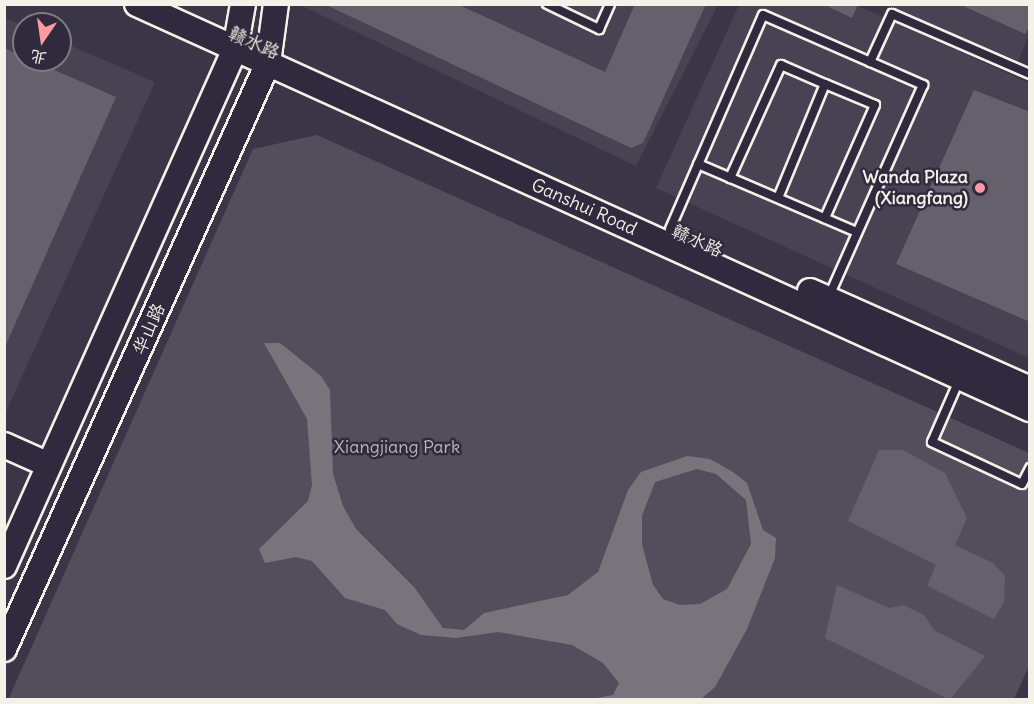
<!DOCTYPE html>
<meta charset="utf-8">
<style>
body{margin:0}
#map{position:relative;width:1034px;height:704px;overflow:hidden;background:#3b3647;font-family:Delius,"LXGW WenKai TC",sans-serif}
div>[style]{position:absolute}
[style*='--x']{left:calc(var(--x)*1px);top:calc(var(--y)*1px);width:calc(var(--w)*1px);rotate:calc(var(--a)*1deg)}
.built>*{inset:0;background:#484352}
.green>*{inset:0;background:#534e5c}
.water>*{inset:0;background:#78747b}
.building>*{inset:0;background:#65616c}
.roads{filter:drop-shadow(2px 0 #f4f1e8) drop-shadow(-2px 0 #f4f1e8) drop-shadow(0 2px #f4f1e8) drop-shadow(0 -2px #f4f1e8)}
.lane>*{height:8px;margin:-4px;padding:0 4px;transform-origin:4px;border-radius:4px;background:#2f2a3d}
.secondary>*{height:24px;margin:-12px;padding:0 12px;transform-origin:12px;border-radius:12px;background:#2f2a3d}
.dots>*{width:16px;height:16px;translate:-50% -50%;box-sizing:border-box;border:3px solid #2f2a3d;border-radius:50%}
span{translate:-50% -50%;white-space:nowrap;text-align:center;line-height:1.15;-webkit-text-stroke:5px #2f2a3d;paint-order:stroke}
.street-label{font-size:18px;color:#f4f1e8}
.poi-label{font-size:18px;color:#f4f1e8;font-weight:700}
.right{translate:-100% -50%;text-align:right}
.park-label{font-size:18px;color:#bcb8b7}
.frame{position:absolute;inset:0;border:6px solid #f4f1e8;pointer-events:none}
.north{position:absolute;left:12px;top:12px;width:60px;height:60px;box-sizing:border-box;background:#2f2a3d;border:2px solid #7e7a81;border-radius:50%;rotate:193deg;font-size:16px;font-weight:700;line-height:24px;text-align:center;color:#f4f1e8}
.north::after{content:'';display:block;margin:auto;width:21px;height:27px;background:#ff9aa2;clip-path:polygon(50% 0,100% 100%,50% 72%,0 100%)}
</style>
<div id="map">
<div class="built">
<div style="clip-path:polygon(298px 4px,718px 5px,636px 166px)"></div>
<div style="clip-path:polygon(739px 5px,856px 5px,1029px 83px,1029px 358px,656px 188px)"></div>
<div style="clip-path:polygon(884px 5px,1029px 5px,1029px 35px,1018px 61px)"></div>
<div style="clip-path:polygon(5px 18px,24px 26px,24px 60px,60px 60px,60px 41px,155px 82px,5px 414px)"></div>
</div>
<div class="green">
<div style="clip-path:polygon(317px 135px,1029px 453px,1029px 666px,1014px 699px,8px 700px,253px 149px)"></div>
</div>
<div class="water">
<div style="clip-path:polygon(evenodd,264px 343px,280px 343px,321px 376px,330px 390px,333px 474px,343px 506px,356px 529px,414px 587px,443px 628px,464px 630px,484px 613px,568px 595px,598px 572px,628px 490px,641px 472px,687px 456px,710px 459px,733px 472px,747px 483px,763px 530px,776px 538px,775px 558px,747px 629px,715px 687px,701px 699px,591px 699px,613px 695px,619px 683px,603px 663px,572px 645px,498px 632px,456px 638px,421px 635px,397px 624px,385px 610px,345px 598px,312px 561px,296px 557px,265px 563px,259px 549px,308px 501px,312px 485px,307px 419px,264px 343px,697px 469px,716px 474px,746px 500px,751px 544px,727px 589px,700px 604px,680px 605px,663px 599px,653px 585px,642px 544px,642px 516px,655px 482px,697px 469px)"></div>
</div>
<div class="building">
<div style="clip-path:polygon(324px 4px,457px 4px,605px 72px,635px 4px,706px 4px,643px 143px,631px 148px)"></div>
<div style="clip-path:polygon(823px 4px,858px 4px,852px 18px)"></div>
<div style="clip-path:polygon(959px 4px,1030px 4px,1030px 25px,1025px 34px)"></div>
<div style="clip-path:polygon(4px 48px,116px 97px,4px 349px)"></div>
<div style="clip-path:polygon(974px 90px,1030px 112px,1030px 322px,896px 264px)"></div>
<div style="clip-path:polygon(879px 450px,903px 450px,945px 473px,967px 518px,955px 545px,993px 563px,1005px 576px,1004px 602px,994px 619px,927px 586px,936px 565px,848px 521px)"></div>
<div style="clip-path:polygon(837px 585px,889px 608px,904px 605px,925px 616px,934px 630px,985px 656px,950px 700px,825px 638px)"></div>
</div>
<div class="roads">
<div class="lane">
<div style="--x:547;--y:4;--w:58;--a:25.7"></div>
<div style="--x:599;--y:29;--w:27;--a:-66"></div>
<div style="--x:870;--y:62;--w:53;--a:-65.4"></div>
<div style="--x:892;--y:14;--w:150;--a:23.5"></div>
<div style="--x:698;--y:164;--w:173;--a:23.2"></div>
<div style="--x:730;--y:178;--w:124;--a:-65.7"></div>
<div style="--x:781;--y:65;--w:48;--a:23.4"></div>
<div style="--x:825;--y:84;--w:54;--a:22.8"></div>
<div style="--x:875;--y:105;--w:124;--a:113.9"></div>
<div style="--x:778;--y:198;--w:123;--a:-67.6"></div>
<div style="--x:670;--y:229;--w:233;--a:-66.5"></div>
<div style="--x:763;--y:15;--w:175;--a:23.6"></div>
<div style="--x:923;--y:85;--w:231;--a:114"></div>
<div style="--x:960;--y:378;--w:70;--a:113.6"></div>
<div style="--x:932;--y:442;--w:99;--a:25"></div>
<div style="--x:1022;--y:484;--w:18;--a:-63"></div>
</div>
<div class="secondary">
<div style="--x:137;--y:4;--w:981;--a:24.4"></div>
<div style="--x:810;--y:291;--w:241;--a:24"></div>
<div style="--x:4;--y:445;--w:49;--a:24"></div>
<div style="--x:4;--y:566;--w:566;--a:-65.92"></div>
<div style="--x:235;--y:49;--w:46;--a:-79.9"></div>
<div style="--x:4;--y:649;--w:643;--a:-65.75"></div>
<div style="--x:268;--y:63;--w:60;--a:-82.3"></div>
</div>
</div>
<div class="dots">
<div style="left:980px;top:188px;background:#ff9aa2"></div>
</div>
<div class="street-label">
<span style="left:254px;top:43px;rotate:24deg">赣水路</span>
<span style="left:584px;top:207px;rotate:24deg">Ganshui Road</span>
<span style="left:697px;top:241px;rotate:24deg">赣水路</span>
<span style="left:149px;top:329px;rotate:-66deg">华山路</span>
</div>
<div class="poi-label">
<span class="right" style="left:968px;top:188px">Wanda Plaza<br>(Xiangfang)</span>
</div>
<div class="park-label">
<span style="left:397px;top:447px">Xiangjiang Park</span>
</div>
<div class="frame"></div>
<div class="north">北</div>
</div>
